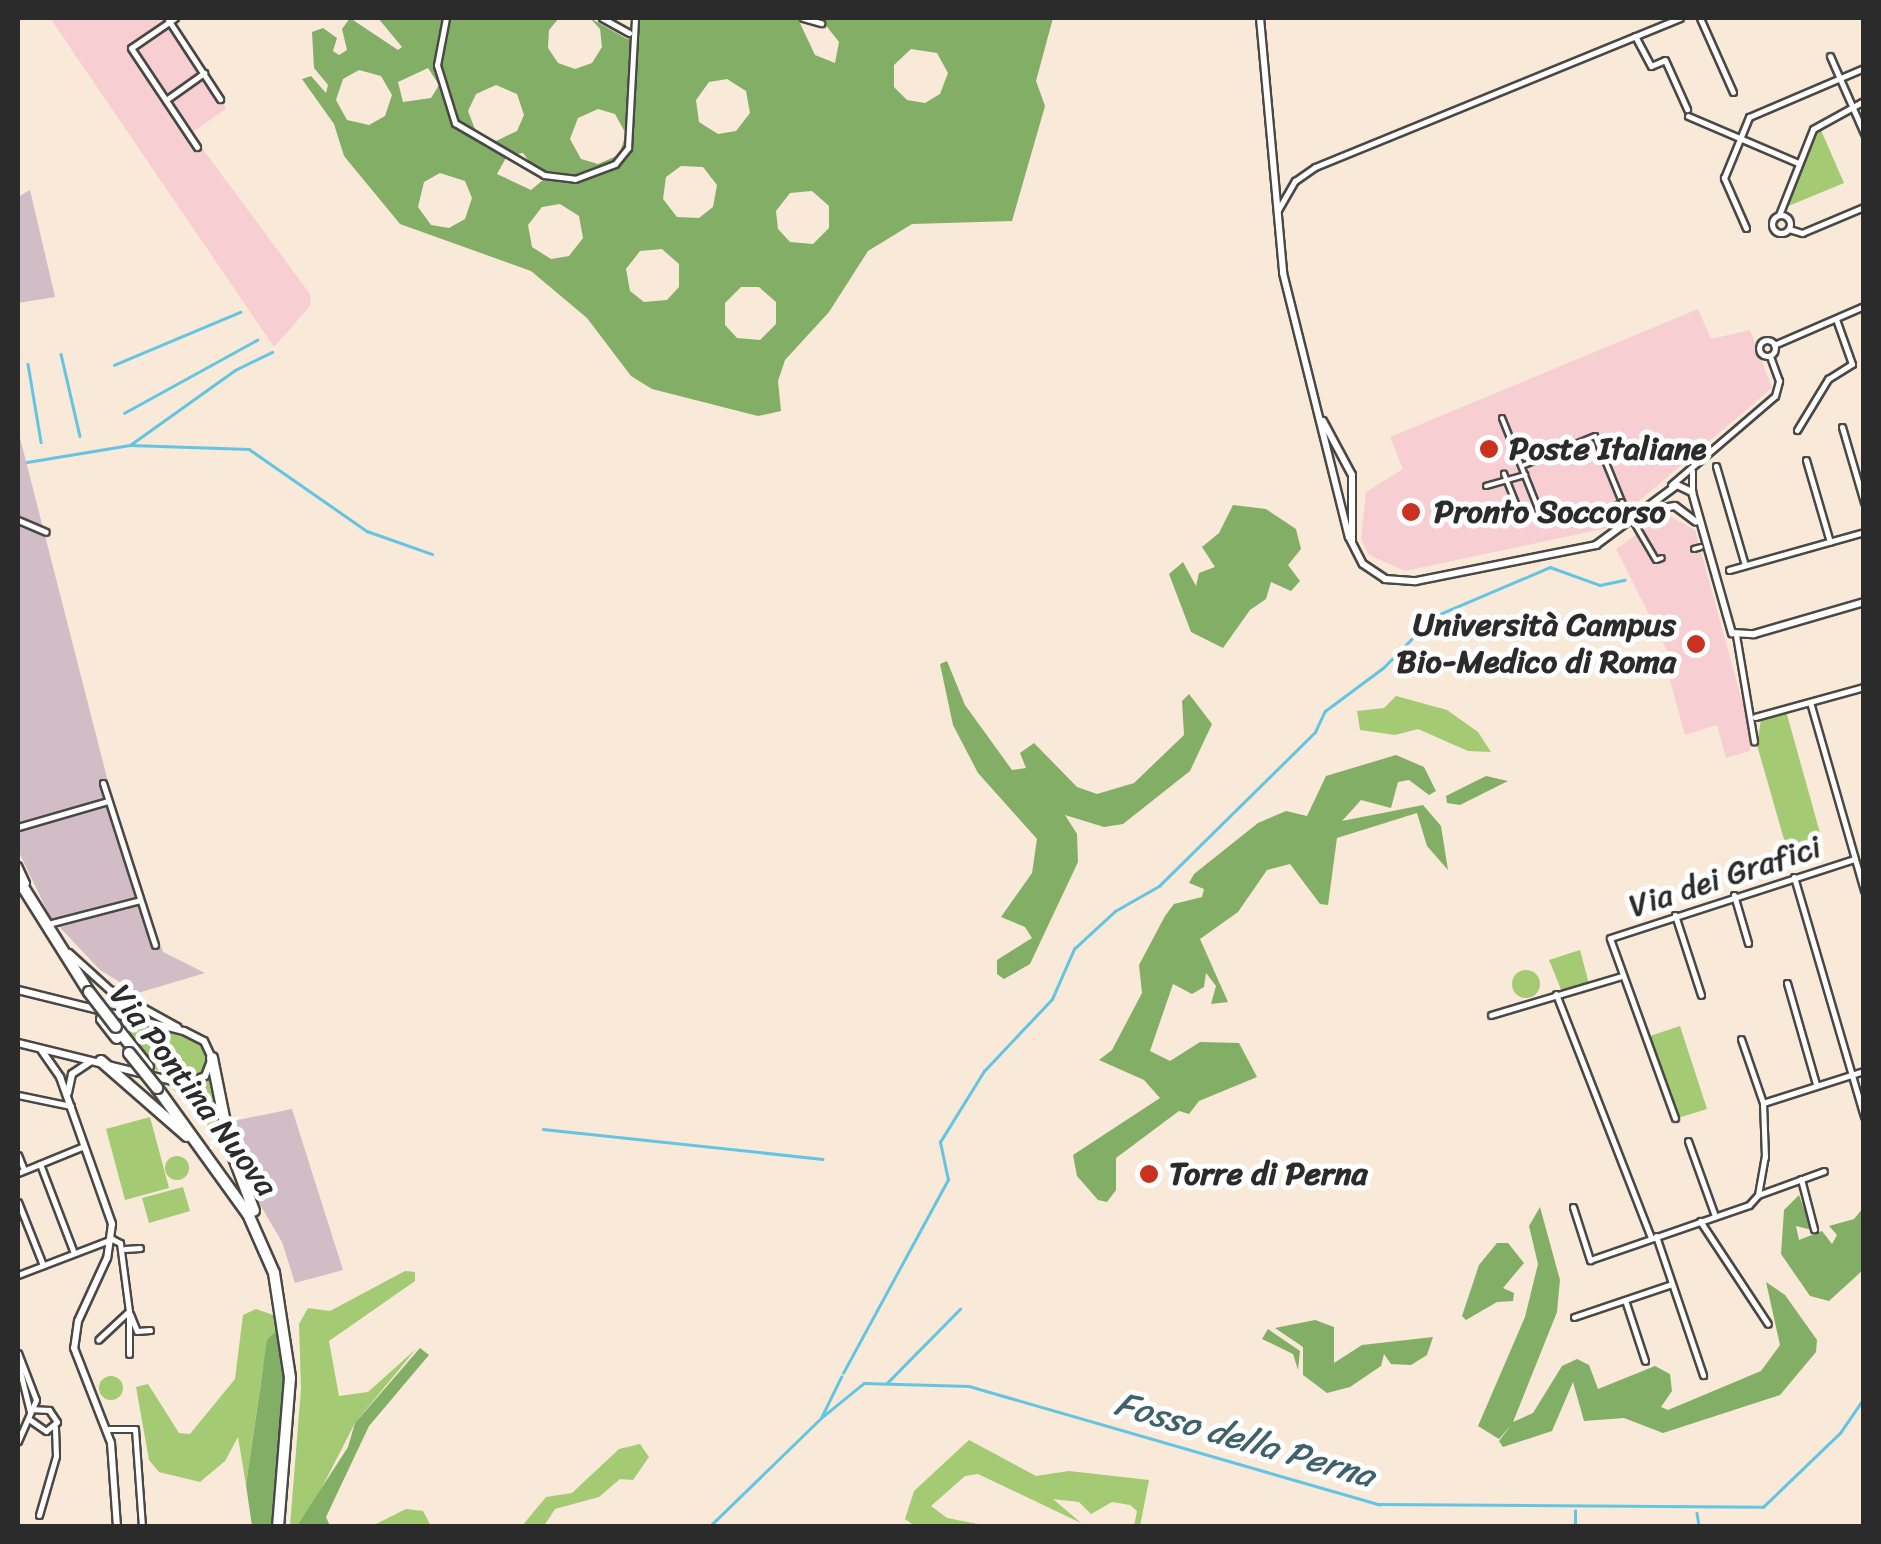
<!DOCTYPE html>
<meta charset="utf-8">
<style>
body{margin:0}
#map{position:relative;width:1881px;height:1544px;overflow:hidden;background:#f9e9d8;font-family:Sriracha,sans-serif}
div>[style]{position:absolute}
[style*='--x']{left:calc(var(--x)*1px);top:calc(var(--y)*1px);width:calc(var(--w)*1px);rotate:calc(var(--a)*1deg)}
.built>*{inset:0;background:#f7cfd2}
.industrial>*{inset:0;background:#d2bdc6}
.green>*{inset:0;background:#a4ca74}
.round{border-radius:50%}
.forest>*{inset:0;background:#83ae66}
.stream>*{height:2.5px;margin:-1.25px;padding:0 1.25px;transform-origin:1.25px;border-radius:1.25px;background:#63c5e1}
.roads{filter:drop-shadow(2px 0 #4a4845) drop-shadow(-2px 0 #4a4845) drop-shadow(0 2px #4a4845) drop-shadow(0 -2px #4a4845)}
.pedestrian>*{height:4px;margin:-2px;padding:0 2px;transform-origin:2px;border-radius:2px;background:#fff}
.minor>*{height:5px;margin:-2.5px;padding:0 2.5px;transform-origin:2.5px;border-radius:2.5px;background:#fff}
.minor>.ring{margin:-2.5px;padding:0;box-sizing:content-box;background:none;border:5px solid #fff;border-radius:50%}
.tertiary>*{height:6px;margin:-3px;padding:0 3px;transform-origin:3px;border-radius:3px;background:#fff}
.secondary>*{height:6px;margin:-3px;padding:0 3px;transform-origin:3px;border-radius:3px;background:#fff}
.trunk>*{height:10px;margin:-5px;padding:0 5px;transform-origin:5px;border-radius:5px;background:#fff}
.bridges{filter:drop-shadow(2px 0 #4a4845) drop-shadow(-2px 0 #4a4845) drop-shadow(0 2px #4a4845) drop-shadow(0 -2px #4a4845)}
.pedestrian-bridge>*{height:4px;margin:-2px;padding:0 2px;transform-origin:2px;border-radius:2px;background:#fff}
.trunk-bridge>*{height:10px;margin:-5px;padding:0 5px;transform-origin:5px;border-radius:5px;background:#fff}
.dots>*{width:28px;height:28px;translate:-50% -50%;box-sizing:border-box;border:5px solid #fff;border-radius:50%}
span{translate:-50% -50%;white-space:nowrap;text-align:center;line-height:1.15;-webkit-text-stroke:10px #fff;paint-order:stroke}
.poi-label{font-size:32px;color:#2b2b2b;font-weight:700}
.left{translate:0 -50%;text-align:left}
.right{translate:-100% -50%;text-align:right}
.street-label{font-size:32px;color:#2b2b2b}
.water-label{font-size:35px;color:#3f616b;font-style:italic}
.frame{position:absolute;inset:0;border:20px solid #2b2b2b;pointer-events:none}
</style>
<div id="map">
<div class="built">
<div style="clip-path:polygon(50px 18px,168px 18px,226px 109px,191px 133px,310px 294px,311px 305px,274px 347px)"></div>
<div style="clip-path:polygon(1698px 309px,1711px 339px,1750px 330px,1772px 388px,1607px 528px,1405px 571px,1369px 555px,1361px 539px,1366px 492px,1403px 469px,1390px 437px)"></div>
<div style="clip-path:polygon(1666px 514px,1695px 530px,1750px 730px,1750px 751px,1726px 758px,1717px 725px,1685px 735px,1668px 673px,1673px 662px,1616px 549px)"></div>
</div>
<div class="industrial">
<div style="clip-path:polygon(30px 190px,55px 297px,18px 303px,18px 197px)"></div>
<div style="clip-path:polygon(18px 430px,107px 778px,163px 952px,205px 973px,138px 993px,100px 970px,50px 917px,18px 850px)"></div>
<div style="clip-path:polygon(292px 1109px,343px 1270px,295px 1283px,282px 1242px,248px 1184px,233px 1121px)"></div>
</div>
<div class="green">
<div style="clip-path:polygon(1820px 128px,1844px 183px,1786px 207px,1816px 135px)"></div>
<div style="clip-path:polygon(1396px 696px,1447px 710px,1478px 732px,1491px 752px,1468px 751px,1418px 729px,1395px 735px,1360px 730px,1357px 711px,1384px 708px)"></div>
<div style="clip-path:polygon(1786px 711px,1822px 840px,1787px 850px,1757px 745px,1761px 719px)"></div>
<div style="clip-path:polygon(1580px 950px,1589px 984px,1562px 992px,1549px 960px)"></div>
<div class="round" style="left:1512px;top:970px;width:28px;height:28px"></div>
<div style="clip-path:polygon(117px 1018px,197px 1040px,207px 1049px,208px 1069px,192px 1079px,156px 1070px)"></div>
<div style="clip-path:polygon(1680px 1026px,1707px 1109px,1678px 1118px,1647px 1037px)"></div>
<div style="clip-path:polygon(212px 1077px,218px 1124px,213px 1131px,170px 1086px,195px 1089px)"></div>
<div style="clip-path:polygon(150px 1117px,169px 1188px,125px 1200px,106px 1129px)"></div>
<div class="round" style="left:165px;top:1156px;width:24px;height:24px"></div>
<div style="clip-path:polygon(183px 1187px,190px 1211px,149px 1223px,142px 1198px)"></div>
<div style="clip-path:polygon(405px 1271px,415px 1272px,415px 1281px,329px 1341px,339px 1396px,368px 1392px,416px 1349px,355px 1423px,316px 1499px,297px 1526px,290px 1526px,301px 1389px,299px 1324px,308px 1308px,330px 1311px)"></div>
<div style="clip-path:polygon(256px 1309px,276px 1316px,283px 1338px,263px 1366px,246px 1485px,238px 1437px,225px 1461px,200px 1482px,159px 1472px,149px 1460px,136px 1387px,148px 1384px,179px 1433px,190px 1434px,235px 1379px,243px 1315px)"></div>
<div class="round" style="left:99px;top:1376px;width:24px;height:24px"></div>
<div style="clip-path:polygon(969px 1440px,1036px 1476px,1069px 1471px,1149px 1480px,1140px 1526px,1134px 1526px,1137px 1511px,1130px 1505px,1112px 1502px,1091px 1514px,1079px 1502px,1053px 1499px,1081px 1523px,978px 1474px,965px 1476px,931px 1506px,947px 1518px,988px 1526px,915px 1526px,905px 1519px,914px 1491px)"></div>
<div style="clip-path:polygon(640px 1444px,649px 1457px,633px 1480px,620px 1479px,599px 1497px,555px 1509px,544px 1526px,522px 1526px,546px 1497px,572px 1493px,619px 1449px)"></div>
<div style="clip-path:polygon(406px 1509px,423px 1511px,431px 1526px,372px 1526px)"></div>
</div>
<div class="forest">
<div style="clip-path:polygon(evenodd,350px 18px,398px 50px,402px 47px,378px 18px,559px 18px,549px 30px,548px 48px,558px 63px,575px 69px,592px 63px,602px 47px,600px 29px,590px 18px,627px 39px,635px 34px,633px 18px,1053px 18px,1036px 81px,1045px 106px,1012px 221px,912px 224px,868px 251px,829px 312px,785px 360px,778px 381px,781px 411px,758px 416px,652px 389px,631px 376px,587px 318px,531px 271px,400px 224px,344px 156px,334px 124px,302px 79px,311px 76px,326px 93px,328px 85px,314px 68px,312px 32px,323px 28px,337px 38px,333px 51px,339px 55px,347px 50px,342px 29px,350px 18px,799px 21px,824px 23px,839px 42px,835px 63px,815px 55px,799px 21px,350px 18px,911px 49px,937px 53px,948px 73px,940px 94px,925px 103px,907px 100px,894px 87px,894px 65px,911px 49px,350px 18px,428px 68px,439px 85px,431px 98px,403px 102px,398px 82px,428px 68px,350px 18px,359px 70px,381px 76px,392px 95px,385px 116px,369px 125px,347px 120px,336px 100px,343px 79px,359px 70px,350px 18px,727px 79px,746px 91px,750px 113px,736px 131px,718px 134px,699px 122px,696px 100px,709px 82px,727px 79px,350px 18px,496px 85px,517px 94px,524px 115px,517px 131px,496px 141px,476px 132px,468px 111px,476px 94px,496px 85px,350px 18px,598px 109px,615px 114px,626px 134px,619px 155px,598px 164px,581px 159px,570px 139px,578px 118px,598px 109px,350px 18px,523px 153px,543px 180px,531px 190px,497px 174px,507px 156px,523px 153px,350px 18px,681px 166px,703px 167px,717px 185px,713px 207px,699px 218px,677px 217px,663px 199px,666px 177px,681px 166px,350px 18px,440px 173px,465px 181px,472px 198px,465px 219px,449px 228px,431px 225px,418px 207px,424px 182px,440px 173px,350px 18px,812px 191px,829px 206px,829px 228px,813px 244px,790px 242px,778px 229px,776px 211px,790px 193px,812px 191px,350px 18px,560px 204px,579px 216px,583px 238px,569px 256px,551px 259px,532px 247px,528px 225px,542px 207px,560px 204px,350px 18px,662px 249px,679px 264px,679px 287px,667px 300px,644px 302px,630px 291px,626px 269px,640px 251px,662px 249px,350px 18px,741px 287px,759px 287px,776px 302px,776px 324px,760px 340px,737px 338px,725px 325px,725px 303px,741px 287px)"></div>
<div style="clip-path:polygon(1233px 505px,1266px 509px,1296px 529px,1301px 549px,1288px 565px,1300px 581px,1291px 591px,1271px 582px,1266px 599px,1250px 610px,1223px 648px,1191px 632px,1169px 574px,1183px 562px,1196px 586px,1199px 573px,1215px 567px,1202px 547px,1219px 533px)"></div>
<div style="clip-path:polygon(947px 661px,965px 705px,1012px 770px,1026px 768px,1020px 753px,1034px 743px,1077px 787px,1097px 794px,1134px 783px,1184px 735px,1182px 701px,1189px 694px,1212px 724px,1190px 771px,1123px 824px,1104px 827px,1065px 815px,1077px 834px,1078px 862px,1030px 964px,1004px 979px,997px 974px,997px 960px,1032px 938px,1025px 927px,1001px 917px,1032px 873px,1037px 839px,978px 773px,953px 725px,940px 664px)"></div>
<div style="clip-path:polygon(1396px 755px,1424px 767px,1436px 791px,1429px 795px,1409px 780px,1398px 782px,1391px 808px,1361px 800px,1342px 821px,1423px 805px,1441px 826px,1448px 870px,1427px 846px,1417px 813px,1337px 838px,1328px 905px,1320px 904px,1290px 864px,1267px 870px,1238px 912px,1200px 939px,1228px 1002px,1211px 1004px,1216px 986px,1206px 973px,1204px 987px,1192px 994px,1173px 984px,1150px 1051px,1170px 1061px,1200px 1042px,1239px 1043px,1257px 1077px,1199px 1101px,1189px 1114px,1179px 1111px,1116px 1158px,1116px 1190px,1107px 1202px,1098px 1200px,1077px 1176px,1073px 1155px,1160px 1098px,1144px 1080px,1099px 1060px,1112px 1050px,1142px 993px,1139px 965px,1165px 916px,1174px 904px,1202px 897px,1204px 889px,1189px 883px,1194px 874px,1258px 823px,1286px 811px,1307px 816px,1326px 776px)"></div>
<div style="clip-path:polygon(1486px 776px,1508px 781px,1460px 805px,1447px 803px,1446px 796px)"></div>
<div style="clip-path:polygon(1799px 1195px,1812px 1230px,1796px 1226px,1799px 1240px,1822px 1231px,1832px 1244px,1837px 1235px,1829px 1226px,1854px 1219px,1863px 1208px,1863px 1270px,1829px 1301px,1810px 1296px,1781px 1254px,1784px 1210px)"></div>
<div style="clip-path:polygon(1540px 1207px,1560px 1280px,1557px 1312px,1513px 1422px,1533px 1413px,1562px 1366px,1577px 1359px,1589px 1365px,1598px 1389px,1655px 1366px,1670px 1374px,1672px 1391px,1661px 1407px,1668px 1410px,1761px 1371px,1780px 1345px,1766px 1282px,1785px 1295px,1817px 1340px,1816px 1352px,1780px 1395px,1663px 1433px,1624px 1418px,1584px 1421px,1573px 1382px,1552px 1431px,1503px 1447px,1499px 1441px,1511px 1425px,1499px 1439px,1478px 1426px,1525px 1317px,1538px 1264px,1529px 1226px)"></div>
<div style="clip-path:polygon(1497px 1243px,1508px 1243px,1524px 1263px,1503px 1288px,1514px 1293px,1513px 1301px,1497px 1302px,1466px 1320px,1462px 1316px,1479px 1265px)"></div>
<div style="clip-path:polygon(1315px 1320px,1334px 1327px,1334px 1363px,1362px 1345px,1433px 1337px,1427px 1355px,1411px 1365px,1391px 1364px,1384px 1354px,1381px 1366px,1350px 1387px,1327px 1393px,1303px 1375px,1303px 1347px,1275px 1328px)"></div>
<div style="clip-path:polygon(1268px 1329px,1300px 1351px,1298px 1370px,1293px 1354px,1262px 1339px)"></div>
<div style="clip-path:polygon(275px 1332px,283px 1338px,288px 1381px,275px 1526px,252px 1526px,246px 1485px,267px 1340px)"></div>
<div style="clip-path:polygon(420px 1348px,429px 1355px,369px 1426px,326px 1517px,330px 1526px,297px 1526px,348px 1447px,355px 1423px)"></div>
</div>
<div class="stream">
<div style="--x:61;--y:354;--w:84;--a:77"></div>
<div style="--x:28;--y:364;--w:79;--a:80.5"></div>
<div style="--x:114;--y:365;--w:137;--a:-22.8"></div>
<div style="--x:124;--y:413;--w:152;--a:-28.8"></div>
<div style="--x:130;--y:445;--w:119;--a:1.9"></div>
<div style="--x:249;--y:449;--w:144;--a:34.8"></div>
<div style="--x:367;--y:531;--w:69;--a:19.5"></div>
<div style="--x:27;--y:462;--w:104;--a:-9.4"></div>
<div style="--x:130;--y:445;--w:129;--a:-35.5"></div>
<div style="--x:235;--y:370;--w:41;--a:-25.9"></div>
<div style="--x:543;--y:1129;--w:281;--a:6.1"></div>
<div style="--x:843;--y:1373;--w:220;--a:-61.5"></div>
<div style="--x:948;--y:1180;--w:39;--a:-102"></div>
<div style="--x:940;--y:1142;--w:84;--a:-58.2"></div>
<div style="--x:984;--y:1071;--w:99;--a:-46.6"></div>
<div style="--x:1052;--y:999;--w:55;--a:-66.3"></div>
<div style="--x:1074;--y:949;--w:56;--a:-42.8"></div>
<div style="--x:1115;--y:911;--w:51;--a:-29.6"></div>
<div style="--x:1159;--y:886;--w:219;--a:-44.6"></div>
<div style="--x:1315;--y:732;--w:23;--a:-65"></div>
<div style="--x:1325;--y:711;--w:72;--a:-36.6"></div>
<div style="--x:1383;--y:668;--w:71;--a:-45.6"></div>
<div style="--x:1433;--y:617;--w:127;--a:-23.1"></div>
<div style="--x:1550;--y:567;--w:53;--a:19.8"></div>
<div style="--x:1600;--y:585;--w:25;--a:-12"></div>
<div style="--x:887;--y:1383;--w:104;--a:-45.4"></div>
<div style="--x:821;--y:1418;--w:55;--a:-39.1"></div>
<div style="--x:864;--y:1383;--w:105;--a:1.6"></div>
<div style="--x:969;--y:1386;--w:427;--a:16.1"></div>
<div style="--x:1379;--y:1504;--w:384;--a:0.4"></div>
<div style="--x:1763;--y:1507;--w:107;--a:-43.9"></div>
<div style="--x:1840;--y:1433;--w:42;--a:-55.6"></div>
<div style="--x:1697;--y:1513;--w:13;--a:81"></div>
<div style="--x:710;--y:1526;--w:155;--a:-44.2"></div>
<div style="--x:821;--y:1418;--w:46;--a:-64"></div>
<div style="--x:1575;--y:1526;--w:15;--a:-90"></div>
</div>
<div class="roads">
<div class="pedestrian">
<div style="--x:1502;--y:418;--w:102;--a:68.2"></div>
<div style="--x:1540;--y:513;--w:10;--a:45"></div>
<div style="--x:1547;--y:520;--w:41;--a:2.8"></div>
<div style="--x:1588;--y:522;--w:39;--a:-30"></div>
<div style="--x:1622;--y:502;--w:71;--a:-112.2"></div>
<div style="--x:1595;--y:436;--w:79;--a:157.7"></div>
<div style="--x:1486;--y:486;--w:41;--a:-15.8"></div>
<div style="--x:1497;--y:513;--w:21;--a:-19"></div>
<div style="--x:1517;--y:506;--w:35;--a:-112"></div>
<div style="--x:1694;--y:549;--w:7;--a:-16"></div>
</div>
<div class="minor">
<div style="--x:167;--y:18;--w:97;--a:56.8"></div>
<div style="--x:175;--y:18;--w:53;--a:145.7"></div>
<div style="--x:131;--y:48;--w:119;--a:56.3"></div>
<div style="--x:446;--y:18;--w:48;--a:100.8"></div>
<div style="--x:437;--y:65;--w:61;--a:72.8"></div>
<div style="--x:455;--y:123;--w:103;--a:30.3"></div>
<div style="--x:544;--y:175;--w:31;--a:7"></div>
<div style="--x:575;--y:179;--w:43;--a:-20.6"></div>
<div style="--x:615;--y:164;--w:21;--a:-51"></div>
<div style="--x:628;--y:148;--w:130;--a:-86.9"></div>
<div style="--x:602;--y:18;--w:31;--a:29"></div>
<div style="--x:803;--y:18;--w:19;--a:16"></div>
<div style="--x:1700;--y:18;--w:81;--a:66"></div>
<div style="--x:1635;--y:36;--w:34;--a:62"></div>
<div style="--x:1651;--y:66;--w:15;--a:-23"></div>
<div style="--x:1665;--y:60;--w:54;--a:65.8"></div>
<div style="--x:1830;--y:56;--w:84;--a:66.2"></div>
<div style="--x:166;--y:100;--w:47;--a:-35.4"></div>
<div style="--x:1688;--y:116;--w:120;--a:23.1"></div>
<div style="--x:1278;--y:210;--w:34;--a:-60"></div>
<div style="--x:1295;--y:181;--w:24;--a:-35"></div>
<div style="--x:1315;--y:167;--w:394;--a:-22.2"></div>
<div class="ring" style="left:1772px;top:215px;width:13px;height:13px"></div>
<div style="--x:1779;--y:215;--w:92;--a:-68.4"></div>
<div style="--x:1813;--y:129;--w:58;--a:-28.8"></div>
<div style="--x:1746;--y:228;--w:55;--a:-113.7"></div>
<div style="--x:1724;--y:178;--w:66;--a:-67.7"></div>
<div style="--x:1749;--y:117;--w:125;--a:-23.1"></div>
<div style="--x:1789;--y:229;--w:14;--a:17"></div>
<div style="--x:1802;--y:233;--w:67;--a:-22.8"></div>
<div class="ring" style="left:1759px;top:340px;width:11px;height:11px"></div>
<div style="--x:1774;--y:345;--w:98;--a:-23.4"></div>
<div style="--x:1842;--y:427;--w:78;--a:73.7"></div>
<div style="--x:1797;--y:430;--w:60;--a:-58.7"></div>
<div style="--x:1828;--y:379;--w:28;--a:-32"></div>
<div style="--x:1852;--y:364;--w:48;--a:-109.6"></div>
<div style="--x:1806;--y:460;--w:85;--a:73.7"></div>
<div style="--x:1716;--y:466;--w:103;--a:73.7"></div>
<div style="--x:1671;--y:485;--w:137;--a:-40.6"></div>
<div style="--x:1775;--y:396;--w:16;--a:-75"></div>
<div style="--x:1779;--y:381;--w:27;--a:-110"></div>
<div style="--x:1692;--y:492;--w:21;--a:-90"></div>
<div style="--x:18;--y:520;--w:30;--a:23"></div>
<div style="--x:1729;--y:570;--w:140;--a:-15.7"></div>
<div style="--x:1736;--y:635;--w:108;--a:80.4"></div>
<div style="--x:1810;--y:702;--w:196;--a:74"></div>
<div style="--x:1755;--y:717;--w:113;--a:-15.4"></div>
<div style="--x:103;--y:783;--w:170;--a:72.2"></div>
<div style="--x:18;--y:827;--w:94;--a:-16.1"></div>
<div style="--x:1794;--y:877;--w:249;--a:73.7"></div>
<div style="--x:1734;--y:895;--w:50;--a:73.7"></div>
<div style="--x:1675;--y:915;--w:84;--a:72"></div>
<div style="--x:48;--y:924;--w:95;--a:-14.6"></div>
<div style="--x:1787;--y:983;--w:105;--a:74"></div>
<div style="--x:1556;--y:994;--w:262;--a:68.7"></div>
<div style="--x:1491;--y:1015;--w:137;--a:-16.6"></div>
<div style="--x:1741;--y:1039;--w:68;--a:71"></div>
<div style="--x:18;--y:1095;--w:54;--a:11.7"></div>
<div style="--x:1675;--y:1118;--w:191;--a:-109.9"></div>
<div style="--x:1610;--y:938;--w:257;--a:-17.9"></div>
<div style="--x:1688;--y:1141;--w:80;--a:70.2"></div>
<div style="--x:18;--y:1155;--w:16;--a:68"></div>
<div style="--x:40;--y:1164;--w:95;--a:69.1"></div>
<div style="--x:18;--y:1173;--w:71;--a:-22.2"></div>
<div style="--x:1801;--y:1179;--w:52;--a:75.4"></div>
<div style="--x:1758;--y:1195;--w:70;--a:-20"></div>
<div style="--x:18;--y:1202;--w:68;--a:68.4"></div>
<div style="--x:1573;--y:1207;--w:56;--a:72.2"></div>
<div style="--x:1590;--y:1260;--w:168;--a:-19.1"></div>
<div style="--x:1749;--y:1205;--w:13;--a:-48"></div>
<div style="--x:1758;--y:1195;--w:39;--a:-80"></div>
<div style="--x:1765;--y:1157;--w:54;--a:-92.1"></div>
<div style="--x:1763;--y:1103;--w:106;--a:-17.6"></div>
<div style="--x:1700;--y:1221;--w:123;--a:56.6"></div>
<div style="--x:1656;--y:1236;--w:147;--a:71.3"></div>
<div style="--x:125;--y:1249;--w:15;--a:-4"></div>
<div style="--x:18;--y:1275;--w:101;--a:-21"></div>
<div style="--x:112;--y:1239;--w:9;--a:27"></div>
<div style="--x:120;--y:1243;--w:69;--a:82.5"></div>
<div style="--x:129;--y:1311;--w:42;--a:136.9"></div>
<div style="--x:1625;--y:1300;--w:64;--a:71.8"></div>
<div style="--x:130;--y:1314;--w:18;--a:68"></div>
<div style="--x:137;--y:1331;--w:13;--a:-4"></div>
<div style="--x:1574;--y:1317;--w:103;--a:-18.6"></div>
<div style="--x:18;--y:1353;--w:50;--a:69"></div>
<div style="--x:36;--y:1400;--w:45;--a:113.7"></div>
<div style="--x:129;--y:1354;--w:40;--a:-90"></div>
<div style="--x:18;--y:1363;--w:50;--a:76.2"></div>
<div style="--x:30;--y:1409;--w:19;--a:3"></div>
<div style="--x:49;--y:1410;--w:14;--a:56"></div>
<div style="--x:57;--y:1422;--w:14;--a:141"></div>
<div style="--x:46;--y:1431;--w:19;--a:-145"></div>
<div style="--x:107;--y:1429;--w:28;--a:0"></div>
<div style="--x:135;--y:1429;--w:97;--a:85.9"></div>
<div style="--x:39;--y:1515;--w:61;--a:-73.9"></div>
<div style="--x:56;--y:1456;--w:29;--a:-92"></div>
</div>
<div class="tertiary">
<div style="--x:1260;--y:18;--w:256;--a:84.8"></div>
<div style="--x:1283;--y:273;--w:272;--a:76"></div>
<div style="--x:1349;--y:537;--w:30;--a:63"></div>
<div style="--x:1363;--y:564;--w:27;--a:34"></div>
<div style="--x:1385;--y:579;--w:31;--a:4"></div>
<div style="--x:1416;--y:581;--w:184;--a:-11.3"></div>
<div style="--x:1596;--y:545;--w:101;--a:-36.5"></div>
<div style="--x:1677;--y:485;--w:17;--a:25"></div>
<div style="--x:1692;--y:492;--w:147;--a:74.2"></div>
<div style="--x:1732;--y:633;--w:22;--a:3"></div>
<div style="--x:1754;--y:634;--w:115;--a:-16.2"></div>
<div style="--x:1323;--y:421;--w:61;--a:61.8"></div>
<div style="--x:1352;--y:475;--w:66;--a:90"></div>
<div style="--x:1646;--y:511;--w:29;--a:-10"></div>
<div style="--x:1675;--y:506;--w:26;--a:37"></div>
<div style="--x:18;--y:866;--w:19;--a:65"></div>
<div style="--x:69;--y:953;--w:55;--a:42.1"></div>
<div style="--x:110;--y:990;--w:77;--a:28.9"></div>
<div style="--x:42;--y:1051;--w:32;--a:55"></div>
<div style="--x:60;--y:1077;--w:156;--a:70.5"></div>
<div style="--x:112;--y:1224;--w:34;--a:98"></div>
<div style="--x:107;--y:1258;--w:69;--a:114.7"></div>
<div style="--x:78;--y:1321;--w:27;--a:98"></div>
<div style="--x:74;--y:1348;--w:102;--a:68.7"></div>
<div style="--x:111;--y:1443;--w:83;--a:85.9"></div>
<div style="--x:68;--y:1093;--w:19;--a:-78"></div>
<div style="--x:72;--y:1074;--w:22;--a:-34"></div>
</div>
<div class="secondary">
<div style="--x:18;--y:990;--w:171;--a:13.9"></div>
<div style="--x:184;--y:1031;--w:22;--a:27"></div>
<div style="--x:204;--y:1041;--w:19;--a:65"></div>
<div style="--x:212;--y:1058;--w:19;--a:111"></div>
<div style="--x:205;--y:1076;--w:22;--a:158"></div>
<div style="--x:185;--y:1084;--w:172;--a:-166.2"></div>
</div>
<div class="trunk">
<div style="--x:18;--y:879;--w:133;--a:57.9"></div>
<div style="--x:102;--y:1019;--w:24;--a:52"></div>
<div style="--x:116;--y:1027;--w:51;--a:51.3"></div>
<div style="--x:212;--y:1058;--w:91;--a:78.6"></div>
<div style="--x:230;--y:1147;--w:68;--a:69.4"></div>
<div style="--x:101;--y:1061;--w:114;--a:41.1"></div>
<div style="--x:157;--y:1088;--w:155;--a:54.2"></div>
<div style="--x:248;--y:1214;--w:64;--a:66.2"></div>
<div style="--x:274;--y:1273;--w:106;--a:81.3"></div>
<div style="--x:290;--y:1378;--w:148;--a:94.6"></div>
</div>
</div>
<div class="bridges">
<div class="pedestrian-bridge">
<div style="--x:1622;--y:502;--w:67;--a:59.6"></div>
<div style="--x:1656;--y:560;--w:6;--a:-18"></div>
</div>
<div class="trunk-bridge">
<div style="--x:89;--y:992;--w:44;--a:52.4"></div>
<div style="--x:129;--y:1053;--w:45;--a:51.3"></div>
</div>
</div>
<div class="dots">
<div style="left:1489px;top:449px;background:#c8321e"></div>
<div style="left:1411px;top:512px;background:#c8321e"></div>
<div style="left:1696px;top:644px;background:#c8321e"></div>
<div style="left:1149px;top:1174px;background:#c8321e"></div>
</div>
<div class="poi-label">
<span class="left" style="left:1509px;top:449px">Poste Italiane</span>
<span class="left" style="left:1434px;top:512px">Pronto Soccorso</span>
<span class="right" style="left:1676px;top:644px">Università Campus<br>Bio-Medico di Roma</span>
<span class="left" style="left:1169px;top:1174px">Torre di Perna</span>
</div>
<div class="street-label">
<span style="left:1725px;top:877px;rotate:-18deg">Via dei Grafici</span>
<span style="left:193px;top:1091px;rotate:53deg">Via Pontina Nuova</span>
</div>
<div class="water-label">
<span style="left:1245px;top:1439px;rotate:16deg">Fosso della Perna</span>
</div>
<div class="frame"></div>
</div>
